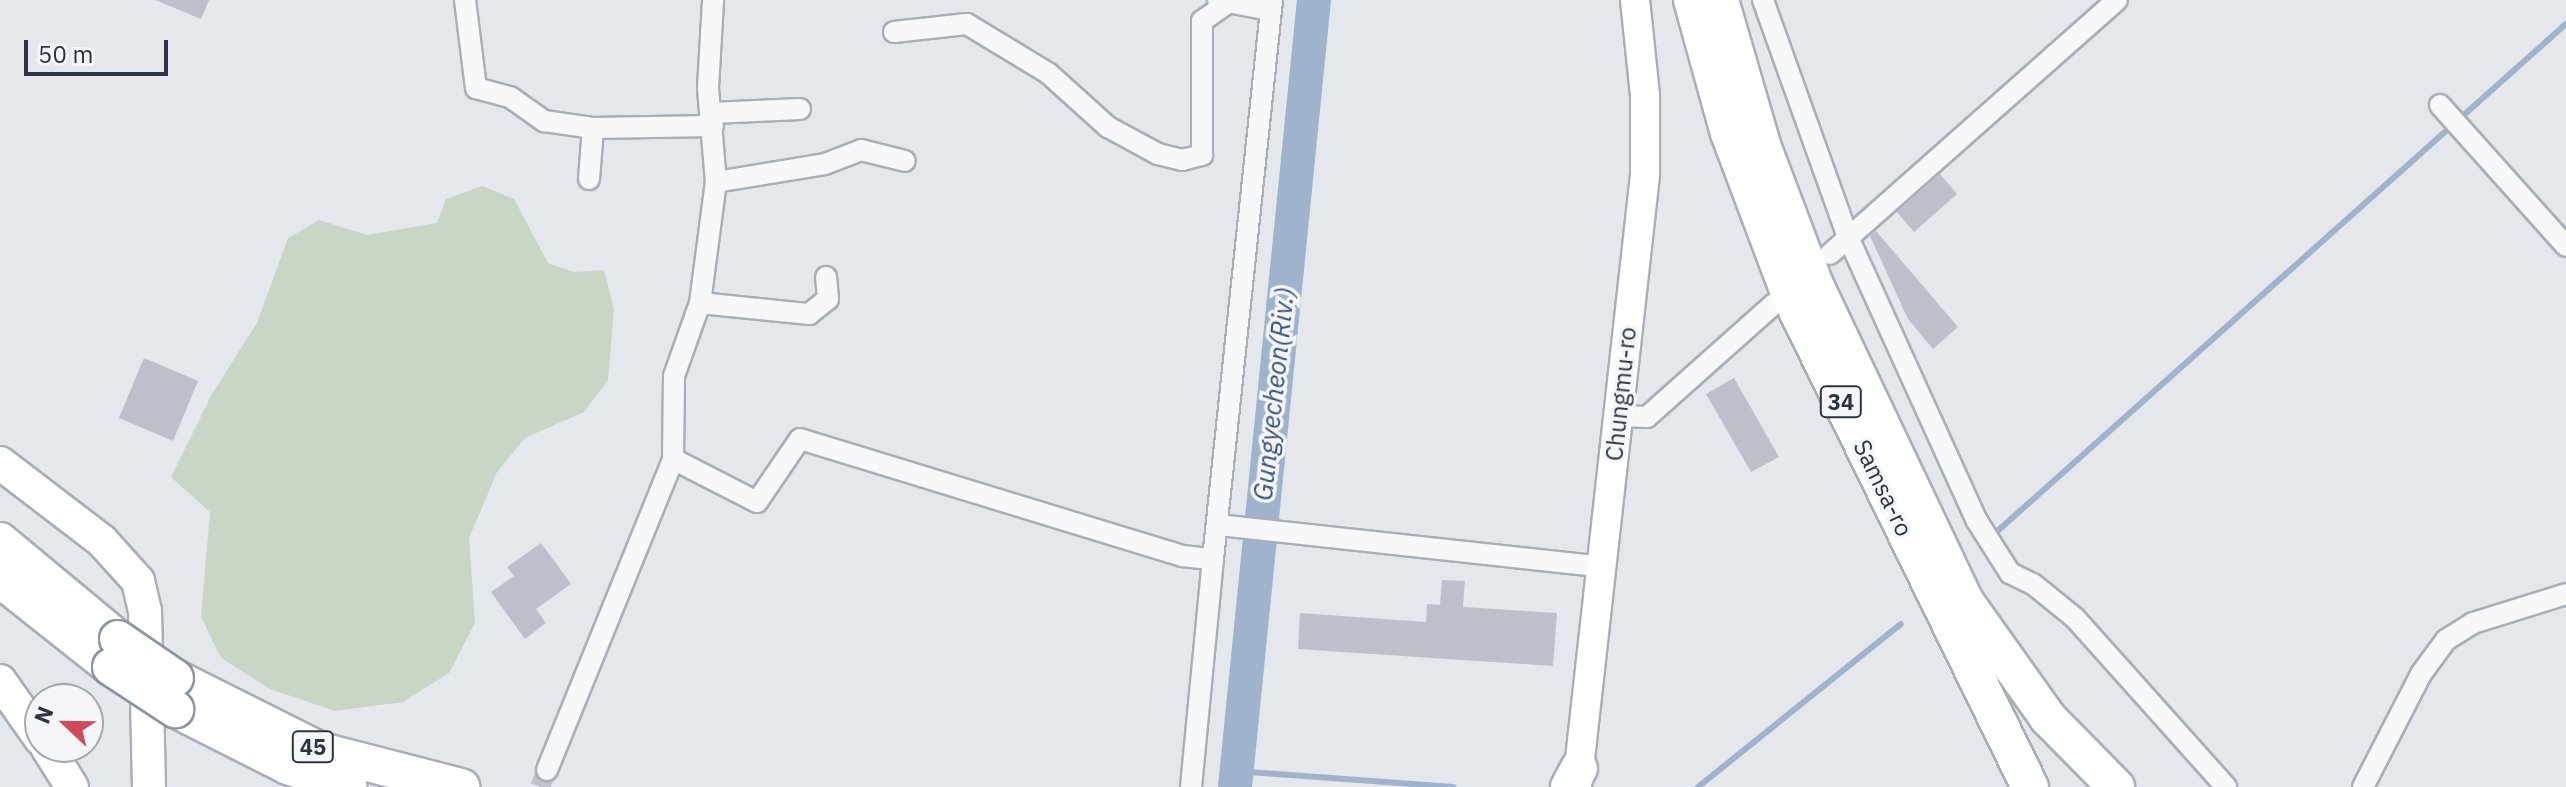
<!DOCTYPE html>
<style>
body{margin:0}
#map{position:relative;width:2566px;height:787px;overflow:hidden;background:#e4e7ec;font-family:"IBM Plex Sans",sans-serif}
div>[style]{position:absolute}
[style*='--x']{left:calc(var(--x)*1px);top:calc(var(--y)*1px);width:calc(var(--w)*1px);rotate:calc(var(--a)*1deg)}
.green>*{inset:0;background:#c9d6c5}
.stream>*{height:6px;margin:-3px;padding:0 3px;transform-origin:3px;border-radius:3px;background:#9fb4cc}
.river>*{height:34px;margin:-17px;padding:0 17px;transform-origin:17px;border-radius:17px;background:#9fb4cc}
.building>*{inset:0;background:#bbc0ca}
.street-tunnel>*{height:20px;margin-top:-10px;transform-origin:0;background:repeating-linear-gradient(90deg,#bfc3cb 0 20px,transparent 0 30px)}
.roads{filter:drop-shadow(2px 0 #a9aeb7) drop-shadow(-2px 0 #a9aeb7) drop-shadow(0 2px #a9aeb7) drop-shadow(0 -2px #a9aeb7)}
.street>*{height:20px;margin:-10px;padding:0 10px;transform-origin:10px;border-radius:10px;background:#f7f8fa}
.secondary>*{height:28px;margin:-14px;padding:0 14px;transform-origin:14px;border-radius:14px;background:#fff}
.primary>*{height:32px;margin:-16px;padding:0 16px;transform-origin:16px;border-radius:16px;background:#fff}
.highway>*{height:36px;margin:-18px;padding:0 18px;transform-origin:18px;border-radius:18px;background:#fff}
.bridges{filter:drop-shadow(2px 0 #8b94a3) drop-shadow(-2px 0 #8b94a3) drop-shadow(0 2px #8b94a3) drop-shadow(0 -2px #8b94a3)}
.highway-bridge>*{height:36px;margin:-18px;padding:0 18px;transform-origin:18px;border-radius:18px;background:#fff}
span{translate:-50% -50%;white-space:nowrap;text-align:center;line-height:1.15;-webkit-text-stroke:7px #f4f6f9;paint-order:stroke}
.shield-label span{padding:2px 6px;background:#f4f6f9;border:2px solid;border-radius:6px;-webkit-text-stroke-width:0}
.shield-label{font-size:22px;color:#2b3445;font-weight:700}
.street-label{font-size:24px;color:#2b3445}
.water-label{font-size:26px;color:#34527a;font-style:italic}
.north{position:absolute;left:24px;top:683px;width:80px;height:80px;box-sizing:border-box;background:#f4f6f9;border:2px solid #a4a8b1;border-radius:50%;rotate:292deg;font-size:22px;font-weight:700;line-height:32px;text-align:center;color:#2b3445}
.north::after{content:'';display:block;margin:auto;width:28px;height:36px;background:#d1495b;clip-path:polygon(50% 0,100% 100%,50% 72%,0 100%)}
.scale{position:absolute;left:24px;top:40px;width:144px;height:36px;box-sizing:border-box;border:4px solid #2b3445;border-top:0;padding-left:10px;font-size:24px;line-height:28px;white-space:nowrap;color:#2b3445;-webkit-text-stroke:6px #f4f6f9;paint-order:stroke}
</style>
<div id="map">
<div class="green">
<div style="clip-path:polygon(482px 186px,514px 199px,548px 263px,574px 272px,604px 270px,614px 309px,608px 380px,584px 412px,525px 438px,497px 472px,469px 538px,475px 623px,449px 673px,403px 702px,335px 711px,270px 689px,221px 658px,201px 617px,210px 512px,171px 477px,212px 394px,257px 323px,288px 238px,319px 220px,367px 235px,437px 223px,446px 199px)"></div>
</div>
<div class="stream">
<div style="--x:1993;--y:535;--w:768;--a:-41.73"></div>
<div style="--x:1236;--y:771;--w:218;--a:4.2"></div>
<div style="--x:1698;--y:787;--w:260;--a:-38.8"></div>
</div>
<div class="river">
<div style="--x:1235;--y:787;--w:791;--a:-84.27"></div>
</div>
<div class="building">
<div style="clip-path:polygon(155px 0,209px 0,201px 19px)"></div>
<div style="clip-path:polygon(1940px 174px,1957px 194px,1914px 232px,1897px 212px)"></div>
<div style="clip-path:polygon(1876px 231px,1958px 327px,1933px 349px,1908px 319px,1870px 236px)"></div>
<div style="clip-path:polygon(144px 358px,198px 381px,173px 441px,119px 418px)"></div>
<div style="clip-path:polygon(1734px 378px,1779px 457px,1751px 472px,1706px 394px)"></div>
<div style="clip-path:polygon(541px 543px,571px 584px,536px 609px,546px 623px,525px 639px,491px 592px,514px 576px,507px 567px)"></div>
<div style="clip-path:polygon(1442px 580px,1465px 581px,1463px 607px,1557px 613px,1553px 666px,1298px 649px,1300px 613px,1426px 622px,1427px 604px,1440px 605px)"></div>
</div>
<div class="street-tunnel">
<div style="--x:540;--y:787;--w:18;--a:-68"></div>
</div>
<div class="roads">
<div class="street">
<div style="--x:465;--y:0;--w:89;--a:82.9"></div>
<div style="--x:476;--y:88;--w:35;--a:15"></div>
<div style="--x:510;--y:97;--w:42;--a:35.2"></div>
<div style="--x:544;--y:121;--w:49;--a:8.1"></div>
<div style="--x:593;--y:128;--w:120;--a:-1"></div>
<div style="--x:1218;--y:0;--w:53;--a:10.9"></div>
<div style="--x:1763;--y:0;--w:252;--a:70.3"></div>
<div style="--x:1848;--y:237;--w:312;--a:65.6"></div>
<div style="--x:1977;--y:521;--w:62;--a:57.6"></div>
<div style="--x:2010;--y:573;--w:25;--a:26"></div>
<div style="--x:2033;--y:584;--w:54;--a:39"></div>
<div style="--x:2075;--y:618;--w:227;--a:48.2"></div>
<div style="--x:894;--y:32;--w:73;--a:-6.3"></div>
<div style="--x:967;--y:24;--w:95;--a:31.2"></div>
<div style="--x:1048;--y:73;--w:81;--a:42"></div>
<div style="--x:1108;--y:127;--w:57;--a:28.4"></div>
<div style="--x:1158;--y:154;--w:25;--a:14"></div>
<div style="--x:1182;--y:160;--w:21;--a:-14"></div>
<div style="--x:1202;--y:155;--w:134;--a:-90"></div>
<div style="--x:1202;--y:21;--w:29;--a:-35"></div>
<div style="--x:2440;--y:105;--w:189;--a:48.2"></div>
<div style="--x:712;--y:113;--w:88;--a:-2.6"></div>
<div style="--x:589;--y:179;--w:51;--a:-85.5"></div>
<div style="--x:716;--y:182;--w:110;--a:-9.4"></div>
<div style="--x:825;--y:164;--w:39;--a:-21"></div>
<div style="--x:861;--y:150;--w:45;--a:14"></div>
<div style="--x:1830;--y:254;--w:383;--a:-41.5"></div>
<div style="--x:700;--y:303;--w:110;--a:5.8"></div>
<div style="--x:809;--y:314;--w:24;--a:-38"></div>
<div style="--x:828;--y:299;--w:22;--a:-95"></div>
<div style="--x:1619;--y:416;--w:28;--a:2"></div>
<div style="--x:1647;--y:417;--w:170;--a:-41.7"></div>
<div style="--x:673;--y:459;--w:83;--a:-89.3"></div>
<div style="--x:674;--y:376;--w:77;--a:-70.4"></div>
<div style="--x:700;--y:303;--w:122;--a:-82.5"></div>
<div style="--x:716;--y:182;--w:94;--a:-94.9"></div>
<div style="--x:708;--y:88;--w:88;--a:-86.7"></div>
<div style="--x:1218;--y:525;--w:387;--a:6.2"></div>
<div style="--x:547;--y:770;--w:336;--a:-67.9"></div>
<div style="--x:673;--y:459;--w:94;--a:27.1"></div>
<div style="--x:757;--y:502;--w:76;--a:-55.7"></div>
<div style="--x:800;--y:439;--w:400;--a:17"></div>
<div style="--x:1182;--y:556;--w:31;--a:6"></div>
<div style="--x:1213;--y:559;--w:562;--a:-83.97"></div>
<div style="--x:1191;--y:787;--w:229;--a:-84.5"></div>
<div style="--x:2363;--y:787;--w:127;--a:-62.8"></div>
<div style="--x:2421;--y:674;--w:42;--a:-53.7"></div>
<div style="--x:2446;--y:640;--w:32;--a:-32"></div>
<div style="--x:2473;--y:623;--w:97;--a:-17.3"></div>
</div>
<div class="secondary">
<div style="--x:1577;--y:786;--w:615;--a:-83.65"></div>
<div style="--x:1645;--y:175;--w:80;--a:-90"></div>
<div style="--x:1645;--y:95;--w:96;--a:-96"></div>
</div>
<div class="primary">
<div style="--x:0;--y:463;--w:128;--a:37.4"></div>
<div style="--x:102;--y:541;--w:54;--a:48"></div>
<div style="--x:138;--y:581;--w:31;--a:77"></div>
<div style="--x:145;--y:611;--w:176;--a:88.7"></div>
<div style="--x:0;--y:681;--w:70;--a:54.9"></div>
<div style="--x:47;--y:747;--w:47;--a:58"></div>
</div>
<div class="highway">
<div style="--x:1692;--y:0;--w:138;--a:74.5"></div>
<div style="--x:1729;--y:133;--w:176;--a:69.4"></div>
<div style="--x:1791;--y:298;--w:544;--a:63.95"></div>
<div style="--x:1720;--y:0;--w:151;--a:73.8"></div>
<div style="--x:1762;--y:145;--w:150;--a:69.3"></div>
<div style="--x:1815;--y:285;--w:350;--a:64.6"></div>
<div style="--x:1965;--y:601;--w:143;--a:54.6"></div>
<div style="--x:2048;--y:718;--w:97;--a:45.4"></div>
<div style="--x:0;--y:541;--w:153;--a:39.7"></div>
<div style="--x:0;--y:579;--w:142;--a:38.4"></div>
<div style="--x:175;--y:678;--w:163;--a:26.6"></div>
<div style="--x:321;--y:751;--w:145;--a:14.4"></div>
<div style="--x:175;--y:709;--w:127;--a:26.8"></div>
<div style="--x:288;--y:766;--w:64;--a:19.3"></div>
<div style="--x:1569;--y:787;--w:21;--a:-62"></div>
</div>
</div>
<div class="bridges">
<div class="highway-bridge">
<div style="--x:118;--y:639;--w:69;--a:34.4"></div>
<div style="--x:111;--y:667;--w:77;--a:33.3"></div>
</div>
</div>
<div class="shield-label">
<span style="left:1841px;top:402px">34</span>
<span style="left:313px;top:747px">45</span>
</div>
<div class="street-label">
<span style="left:1621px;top:394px;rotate:-84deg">Chungmu-ro</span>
<span style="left:1883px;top:488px;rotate:64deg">Samsa-ro</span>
</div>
<div class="water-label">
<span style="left:1274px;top:394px;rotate:-84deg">Gungyecheon(Riv.)</span>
</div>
<div class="north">N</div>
<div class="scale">50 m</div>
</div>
